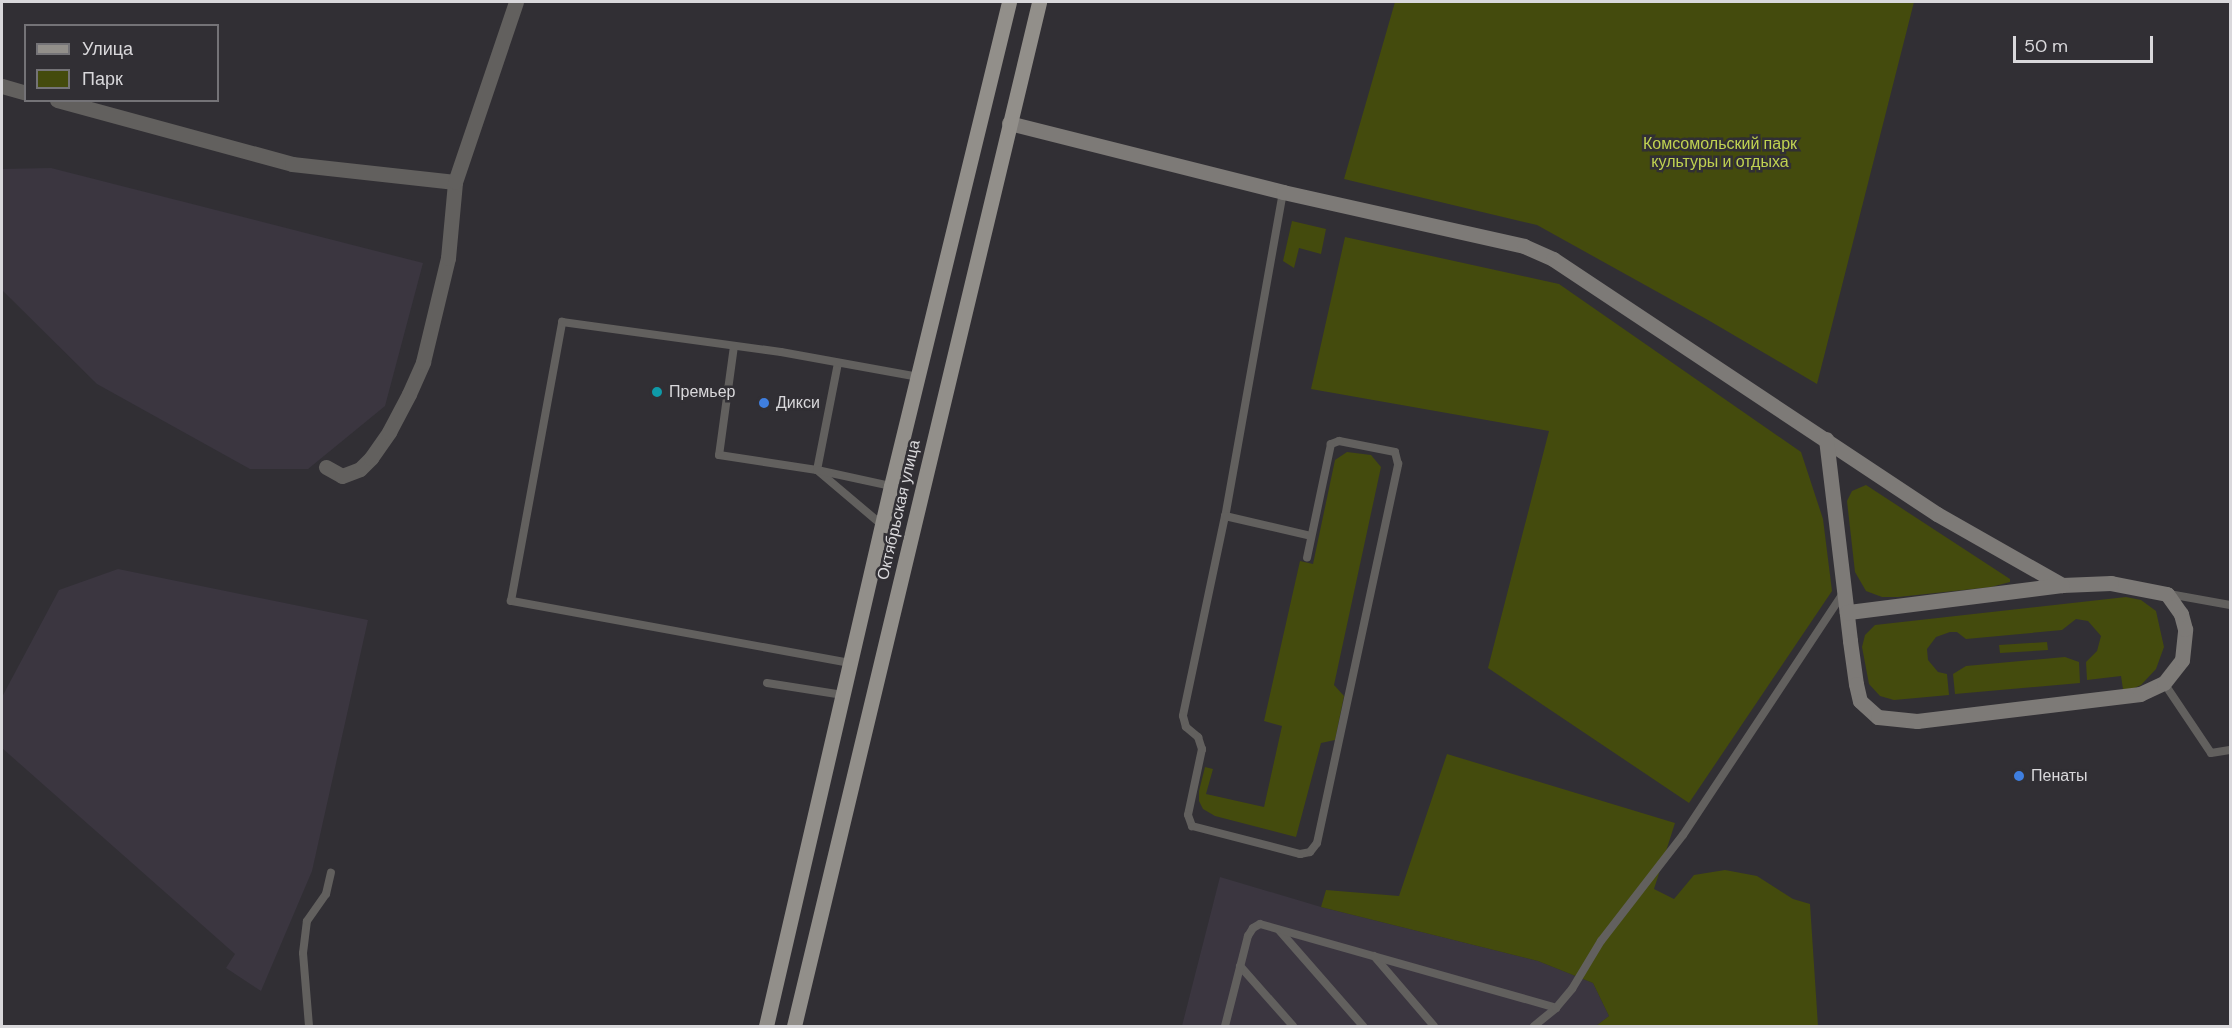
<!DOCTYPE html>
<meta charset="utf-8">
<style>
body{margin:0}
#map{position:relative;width:2232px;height:1028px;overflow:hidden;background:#312f34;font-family:"DM Sans",sans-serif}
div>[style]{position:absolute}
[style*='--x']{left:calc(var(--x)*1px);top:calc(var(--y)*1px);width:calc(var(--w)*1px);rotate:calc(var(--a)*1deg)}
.built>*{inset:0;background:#3b3640}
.green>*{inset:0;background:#444b0d}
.lane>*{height:8px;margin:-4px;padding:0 4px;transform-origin:4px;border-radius:4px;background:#62605e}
.street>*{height:15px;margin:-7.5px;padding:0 7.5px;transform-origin:7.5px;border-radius:7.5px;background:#62605e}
.secondary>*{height:15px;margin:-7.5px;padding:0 7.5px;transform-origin:7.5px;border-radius:7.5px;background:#7d7a77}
.primary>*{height:15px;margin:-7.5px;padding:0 7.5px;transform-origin:7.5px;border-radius:7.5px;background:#928f8a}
.dots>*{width:16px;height:16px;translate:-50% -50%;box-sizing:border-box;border:3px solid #312f34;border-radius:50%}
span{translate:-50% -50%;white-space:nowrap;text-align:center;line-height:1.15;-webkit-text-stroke:5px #312f34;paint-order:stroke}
.park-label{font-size:16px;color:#c0d251}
.poi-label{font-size:16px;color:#d9d8db}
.left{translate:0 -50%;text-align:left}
.street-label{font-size:16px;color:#d9d8db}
.frame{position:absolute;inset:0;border:3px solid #d9d8db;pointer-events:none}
.legend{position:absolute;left:24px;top:24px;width:195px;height:78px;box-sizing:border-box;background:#312f34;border:2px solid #747377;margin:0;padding:8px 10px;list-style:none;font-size:18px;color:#d9d8db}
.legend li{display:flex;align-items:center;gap:12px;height:30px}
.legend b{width:30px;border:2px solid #747377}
.scale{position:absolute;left:2013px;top:36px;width:140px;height:27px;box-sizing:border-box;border:3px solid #d9d8db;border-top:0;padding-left:8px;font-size:18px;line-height:21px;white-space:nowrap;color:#d9d8db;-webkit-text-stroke:4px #312f34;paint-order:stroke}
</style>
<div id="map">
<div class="built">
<div style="clip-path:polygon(51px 168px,423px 263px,385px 406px,308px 469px,250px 469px,97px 384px,2px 290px,2px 169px)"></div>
<div style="clip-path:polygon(118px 569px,368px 620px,312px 871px,261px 991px,226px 968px,235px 954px,2px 748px,2px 697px,59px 590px)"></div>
<div style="clip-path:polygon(1220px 877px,1321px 907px,1538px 961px,1593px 983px,1609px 1016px,1596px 1026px,1182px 1026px)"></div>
</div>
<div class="green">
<div style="clip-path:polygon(1395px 2px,1914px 2px,1817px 384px,1708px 320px,1537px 225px,1344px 179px)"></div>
<div style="clip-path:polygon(1292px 221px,1326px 229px,1321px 254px,1299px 248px,1294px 268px,1283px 261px)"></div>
<div style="clip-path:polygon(1345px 237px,1559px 284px,1801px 452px,1823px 519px,1832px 591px,1689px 803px,1488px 668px,1549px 431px,1311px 389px)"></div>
<div style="clip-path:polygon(1347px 452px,1371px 455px,1381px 467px,1334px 685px,1344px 696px,1335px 740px,1321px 743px,1296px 837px,1215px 816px,1203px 809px,1199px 801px,1199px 791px,1205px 767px,1213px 769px,1206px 794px,1264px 807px,1282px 726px,1264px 721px,1300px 561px,1313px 564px,1335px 460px)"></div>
<div style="clip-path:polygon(1866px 485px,2010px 579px,2010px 582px,1991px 587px,1898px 597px,1882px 597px,1866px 591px,1855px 572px,1847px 501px,1852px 491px)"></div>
<div style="clip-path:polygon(2126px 597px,2141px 600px,2156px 611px,2164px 647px,2156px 669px,2141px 685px,2132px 689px,2123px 689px,2121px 676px,2087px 680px,2086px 662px,2097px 651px,2101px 636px,2088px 621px,2076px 619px,2062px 630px,1966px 639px,1957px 632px,1950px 632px,1936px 637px,1927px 649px,1928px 660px,1938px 672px,1947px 674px,1949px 695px,1894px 700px,1880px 696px,1869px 684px,1862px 647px,1865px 635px,1875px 625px)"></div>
<div style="clip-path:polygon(2047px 642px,2048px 650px,2000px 653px,1999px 645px)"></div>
<div style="clip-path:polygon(2065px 657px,2079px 662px,2080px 683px,1955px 694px,1953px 674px,1966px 666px)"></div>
<div style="clip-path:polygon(1447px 754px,1675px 823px,1654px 889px,1674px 899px,1694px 875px,1725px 870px,1757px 876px,1793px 899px,1810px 904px,1818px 1026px,1596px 1026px,1609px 1016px,1593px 983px,1538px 961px,1321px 907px,1326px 890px,1399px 896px)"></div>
</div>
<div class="lane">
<div style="--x:1283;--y:192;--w:329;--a:100.1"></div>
<div style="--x:1225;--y:516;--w:204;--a:101.9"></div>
<div style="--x:1183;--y:716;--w:11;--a:75"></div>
<div style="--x:1186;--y:727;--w:16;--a:40"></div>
<div style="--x:1198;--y:737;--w:13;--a:72"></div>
<div style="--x:1202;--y:749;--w:67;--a:102"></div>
<div style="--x:1188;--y:815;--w:12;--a:70"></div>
<div style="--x:1192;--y:826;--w:112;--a:14.5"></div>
<div style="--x:1300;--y:854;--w:10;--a:-11"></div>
<div style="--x:1310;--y:852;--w:11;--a:-52"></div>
<div style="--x:1317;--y:843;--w:388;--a:-77.9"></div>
<div style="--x:1398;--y:464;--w:12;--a:-104"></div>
<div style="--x:1395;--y:452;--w:57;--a:-168.9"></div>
<div style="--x:1339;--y:441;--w:9;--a:159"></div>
<div style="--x:1331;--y:444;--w:116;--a:101.9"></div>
<div style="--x:734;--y:346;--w:110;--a:97.8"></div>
<div style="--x:719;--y:455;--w:99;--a:8.7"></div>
<div style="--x:817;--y:470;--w:85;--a:40.2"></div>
<div style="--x:838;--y:363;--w:109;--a:101.1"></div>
<div style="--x:817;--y:470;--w:76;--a:12.2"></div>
<div style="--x:1225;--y:516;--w:88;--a:13.1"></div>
<div style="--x:2169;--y:594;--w:62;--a:10.2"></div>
<div style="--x:850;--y:663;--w:345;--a:-169.6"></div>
<div style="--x:511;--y:601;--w:284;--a:-79.6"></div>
<div style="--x:562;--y:322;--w:221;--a:7.8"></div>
<div style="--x:781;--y:352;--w:140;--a:10.3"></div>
<div style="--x:767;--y:683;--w:77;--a:9"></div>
<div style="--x:2164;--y:683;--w:84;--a:56.1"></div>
<div style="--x:2211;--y:753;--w:19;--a:-9"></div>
<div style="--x:1279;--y:930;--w:128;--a:48.8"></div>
<div style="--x:1374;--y:956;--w:92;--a:49.4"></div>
<div style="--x:1240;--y:966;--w:80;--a:48.5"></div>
<div style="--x:309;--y:1026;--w:73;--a:-94.7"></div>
<div style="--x:303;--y:953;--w:32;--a:-83"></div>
<div style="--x:307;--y:921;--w:33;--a:-55"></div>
<div style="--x:326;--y:894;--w:22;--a:-77"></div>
<div style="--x:1225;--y:1026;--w:93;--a:-75.7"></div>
<div style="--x:1248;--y:936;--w:9;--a:-58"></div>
<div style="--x:1253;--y:928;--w:8;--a:-30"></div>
<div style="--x:1260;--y:924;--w:308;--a:15.8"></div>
<div style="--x:1534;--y:1026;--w:28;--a:-39"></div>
<div style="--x:1556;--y:1008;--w:25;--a:-50"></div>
<div style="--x:1572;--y:989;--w:56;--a:-58.9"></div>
<div style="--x:1601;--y:941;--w:134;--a:-52.3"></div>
<div style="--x:1683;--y:835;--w:291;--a:-56.5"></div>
</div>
<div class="street">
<div style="--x:2;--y:86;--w:25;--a:16"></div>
<div style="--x:57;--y:100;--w:244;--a:15.2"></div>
<div style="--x:292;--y:164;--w:164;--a:6.3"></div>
<div style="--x:326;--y:467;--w:18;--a:29"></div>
<div style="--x:342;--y:476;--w:19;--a:-21"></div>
<div style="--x:360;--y:469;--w:16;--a:-45"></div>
<div style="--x:371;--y:458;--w:32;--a:-55"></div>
<div style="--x:389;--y:432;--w:43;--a:-62.2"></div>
<div style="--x:409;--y:394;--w:35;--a:-66"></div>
<div style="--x:423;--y:362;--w:107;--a:-76.5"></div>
<div style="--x:448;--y:258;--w:76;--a:-84.7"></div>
<div style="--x:455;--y:182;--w:190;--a:-71.3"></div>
</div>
<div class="secondary">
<div style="--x:1009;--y:123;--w:283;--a:14.1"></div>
<div style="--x:1283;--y:192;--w:247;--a:12.6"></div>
<div style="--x:1524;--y:246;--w:32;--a:24"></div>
<div style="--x:1553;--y:259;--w:461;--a:33.6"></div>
<div style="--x:1937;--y:514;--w:144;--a:29.6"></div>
<div style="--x:1826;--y:439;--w:203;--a:83.2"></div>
<div style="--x:1850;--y:641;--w:43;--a:82.1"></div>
<div style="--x:1856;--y:684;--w:17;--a:77"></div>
<div style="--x:1860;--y:701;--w:24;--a:42"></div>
<div style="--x:1878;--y:717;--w:39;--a:6"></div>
<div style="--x:1917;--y:721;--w:225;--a:-6.9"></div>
<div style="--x:2140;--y:694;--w:26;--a:-25"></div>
<div style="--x:2164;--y:683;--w:29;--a:-52"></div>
<div style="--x:2182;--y:660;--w:31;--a:-84"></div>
<div style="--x:2185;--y:629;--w:16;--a:-105"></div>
<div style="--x:2181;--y:614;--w:24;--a:-125"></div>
<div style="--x:2167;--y:594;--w:57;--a:-168.9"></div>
<div style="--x:2111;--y:583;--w:49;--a:177.7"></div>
<div style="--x:2062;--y:585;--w:217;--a:172.8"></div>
</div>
<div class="primary">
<div style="--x:766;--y:1026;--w:554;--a:-76.97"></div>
<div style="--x:891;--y:486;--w:498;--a:-76.3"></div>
<div style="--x:794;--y:1026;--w:1053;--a:-76.54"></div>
</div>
<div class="dots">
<div style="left:657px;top:392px;background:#0f9aa8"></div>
<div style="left:764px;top:403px;background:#3f7fe0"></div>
<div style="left:2019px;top:776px;background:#3f7fe0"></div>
</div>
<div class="park-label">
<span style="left:1720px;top:153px">Комсомольский парк<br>культуры и отдыха</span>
</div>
<div class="poi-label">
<span class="left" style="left:669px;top:392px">Премьер</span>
<span class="left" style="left:776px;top:403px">Дикси</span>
<span class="left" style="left:2031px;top:776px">Пенаты</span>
</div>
<div class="street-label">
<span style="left:899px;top:510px;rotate:-77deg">Октябрьская улица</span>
</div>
<div class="frame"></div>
<ul class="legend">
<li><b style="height:8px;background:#928f8a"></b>Улица</li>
<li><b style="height:16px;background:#444b0d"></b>Парк</li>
</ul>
<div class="scale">50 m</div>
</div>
